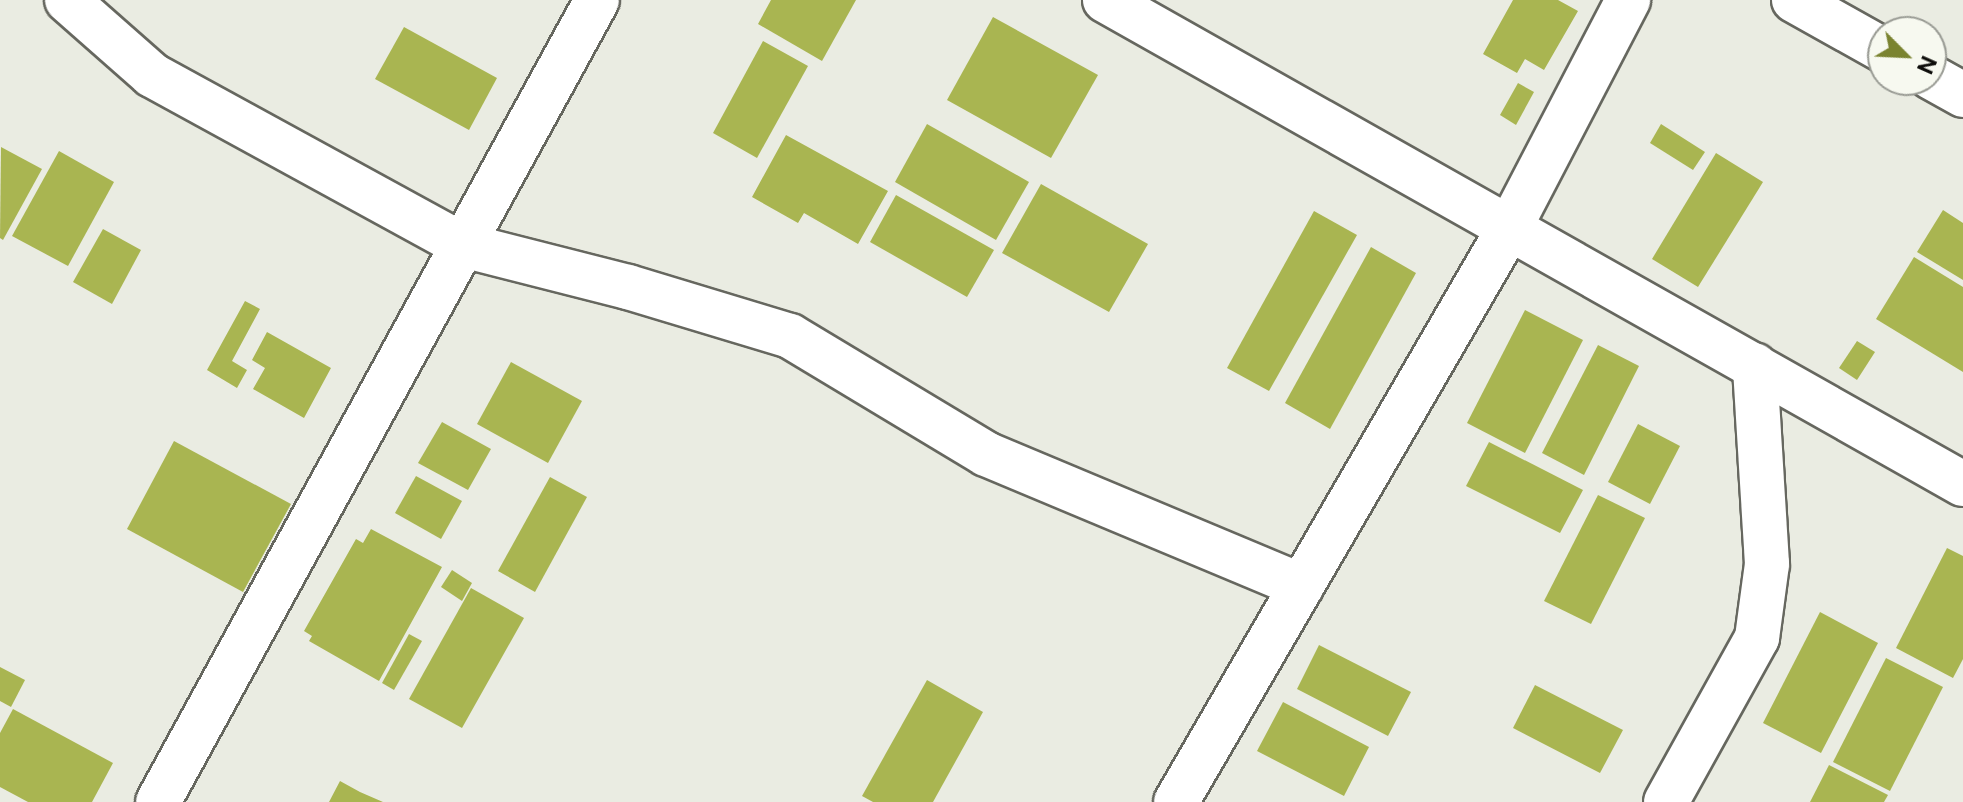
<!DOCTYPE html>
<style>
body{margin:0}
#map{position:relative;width:1963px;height:802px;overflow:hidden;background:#eaece2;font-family:"Public Sans",sans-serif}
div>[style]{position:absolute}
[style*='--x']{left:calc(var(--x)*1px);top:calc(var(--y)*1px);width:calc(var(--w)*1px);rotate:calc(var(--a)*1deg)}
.building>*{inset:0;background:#a9b551}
.roads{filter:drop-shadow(2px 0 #66675f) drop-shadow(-2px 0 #66675f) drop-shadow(0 2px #66675f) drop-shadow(0 -2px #66675f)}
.minor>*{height:44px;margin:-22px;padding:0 22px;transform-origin:22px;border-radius:22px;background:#fff}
span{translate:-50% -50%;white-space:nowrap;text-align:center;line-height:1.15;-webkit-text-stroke:6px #f7f9f0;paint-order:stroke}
.north{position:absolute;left:1867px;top:16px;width:80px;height:80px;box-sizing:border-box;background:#f7f9f0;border:2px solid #999b94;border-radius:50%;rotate:114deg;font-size:22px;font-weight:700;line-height:32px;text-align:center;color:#0d0d0a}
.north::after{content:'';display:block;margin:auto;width:28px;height:36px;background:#7a8330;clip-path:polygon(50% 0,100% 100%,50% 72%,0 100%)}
</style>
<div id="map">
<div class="building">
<div style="clip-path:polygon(771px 0,856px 0,822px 61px,758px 24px)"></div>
<div style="clip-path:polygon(1513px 0,1558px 0,1578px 11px,1544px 70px,1525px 59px,1517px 73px,1483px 54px)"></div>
<div style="clip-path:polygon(993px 17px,1098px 75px,1051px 158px,947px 100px)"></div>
<div style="clip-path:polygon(404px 27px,497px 78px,469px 130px,375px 79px)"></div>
<div style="clip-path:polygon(763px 41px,808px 66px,757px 158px,713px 133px)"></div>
<div style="clip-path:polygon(1518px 83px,1534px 92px,1516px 125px,1500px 115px)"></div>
<div style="clip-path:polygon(927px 124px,1029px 182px,996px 240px,895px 182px)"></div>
<div style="clip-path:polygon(1661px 124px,1705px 152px,1693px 170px,1650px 143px)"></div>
<div style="clip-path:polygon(786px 135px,888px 191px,858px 244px,804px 213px,798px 223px,752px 197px)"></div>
<div style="clip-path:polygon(1px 147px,42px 169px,3px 240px,0 238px)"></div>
<div style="clip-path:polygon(59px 151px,114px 182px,68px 266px,12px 236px)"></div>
<div style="clip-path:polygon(1716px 153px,1763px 182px,1698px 287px,1652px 259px)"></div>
<div style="clip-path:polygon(1041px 184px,1148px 244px,1109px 312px,1002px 253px)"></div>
<div style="clip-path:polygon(896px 195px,994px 250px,967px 297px,870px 242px)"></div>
<div style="clip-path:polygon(1943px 210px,1963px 223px,1963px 280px,1917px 252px)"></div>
<div style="clip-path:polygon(1314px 211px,1357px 235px,1269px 391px,1227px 368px)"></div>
<div style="clip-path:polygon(103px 229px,141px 250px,112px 304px,73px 282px)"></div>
<div style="clip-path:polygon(1371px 247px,1416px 273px,1330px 429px,1285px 403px)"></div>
<div style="clip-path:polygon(1914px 257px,1963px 287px,1963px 372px,1876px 319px)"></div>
<div style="clip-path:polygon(245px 301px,260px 309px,232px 361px,247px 370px,237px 388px,207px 370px)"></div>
<div style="clip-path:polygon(1525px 310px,1583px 340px,1525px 453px,1467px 423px)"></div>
<div style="clip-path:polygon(267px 332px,331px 368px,304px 418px,253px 389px,265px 368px,252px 360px)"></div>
<div style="clip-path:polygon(1857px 341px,1875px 352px,1857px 380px,1839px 368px)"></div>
<div style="clip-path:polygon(1598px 345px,1639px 366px,1584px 475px,1542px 453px)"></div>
<div style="clip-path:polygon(511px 362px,582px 401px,548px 463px,477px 424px)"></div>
<div style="clip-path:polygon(442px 422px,491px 449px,468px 490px,418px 463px)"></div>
<div style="clip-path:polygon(1638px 424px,1680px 446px,1650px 504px,1608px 482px)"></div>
<div style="clip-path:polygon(174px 441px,291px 504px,243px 592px,127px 529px)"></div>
<div style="clip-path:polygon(1489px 442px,1583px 490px,1560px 533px,1466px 486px)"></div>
<div style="clip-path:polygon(416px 476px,462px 501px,441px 539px,395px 513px)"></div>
<div style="clip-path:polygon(550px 477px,587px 497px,535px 592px,498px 571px)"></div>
<div style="clip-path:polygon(1598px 495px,1645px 518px,1591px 624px,1544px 601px)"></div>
<div style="clip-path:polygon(371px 529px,442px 567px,379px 681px,309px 641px,312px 636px,304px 631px,356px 539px,363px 543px)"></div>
<div style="clip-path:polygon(1947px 548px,1963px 556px,1963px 659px,1953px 678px,1896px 648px)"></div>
<div style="clip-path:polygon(452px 570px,472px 583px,462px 601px,441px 587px)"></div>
<div style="clip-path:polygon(471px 588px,524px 618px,462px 728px,409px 699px)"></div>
<div style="clip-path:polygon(1820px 612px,1878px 643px,1821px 753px,1763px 723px)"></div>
<div style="clip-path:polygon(409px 634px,422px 641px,394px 690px,382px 683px)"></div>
<div style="clip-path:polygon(1319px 645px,1411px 692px,1388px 736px,1297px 689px)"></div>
<div style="clip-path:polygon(1886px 658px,1943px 687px,1890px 791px,1833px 762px)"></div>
<div style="clip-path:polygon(0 667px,25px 680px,11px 707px,0 701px)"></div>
<div style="clip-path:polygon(927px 680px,983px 712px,933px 802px,873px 802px,862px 796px)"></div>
<div style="clip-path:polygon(1535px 685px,1623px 730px,1600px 773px,1513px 728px)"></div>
<div style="clip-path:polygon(1283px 702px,1369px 747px,1344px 796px,1257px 751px)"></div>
<div style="clip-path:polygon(13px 709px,113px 763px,92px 802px,28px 802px,0 787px,0 733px)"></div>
<div style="clip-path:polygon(1829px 765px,1888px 795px,1884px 802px,1810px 802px)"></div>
<div style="clip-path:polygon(340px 781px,360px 792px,383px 802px,329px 802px)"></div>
</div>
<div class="roads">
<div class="minor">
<div style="--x:67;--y:0;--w:113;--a:41.4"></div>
<div style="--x:152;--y:75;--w:354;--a:28.7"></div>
<div style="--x:463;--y:245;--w:170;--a:14.3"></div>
<div style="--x:628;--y:287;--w:169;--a:16.8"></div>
<div style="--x:790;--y:336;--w:229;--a:31"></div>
<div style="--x:986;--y:454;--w:342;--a:22.7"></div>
<div style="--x:1105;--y:0;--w:985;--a:29.43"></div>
<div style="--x:1794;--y:0;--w:102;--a:29.3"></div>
<div style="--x:1931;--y:77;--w:37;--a:29"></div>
<div style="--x:158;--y:802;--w:914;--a:-61.3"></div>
<div style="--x:1176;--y:802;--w:667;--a:-59.86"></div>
<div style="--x:1511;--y:225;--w:254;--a:-62.5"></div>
<div style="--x:1666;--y:802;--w:188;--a:-61"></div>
<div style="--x:1757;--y:638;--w:75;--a:-82.3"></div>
<div style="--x:1767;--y:564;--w:199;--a:-93.5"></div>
</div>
</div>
<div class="north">N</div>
</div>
